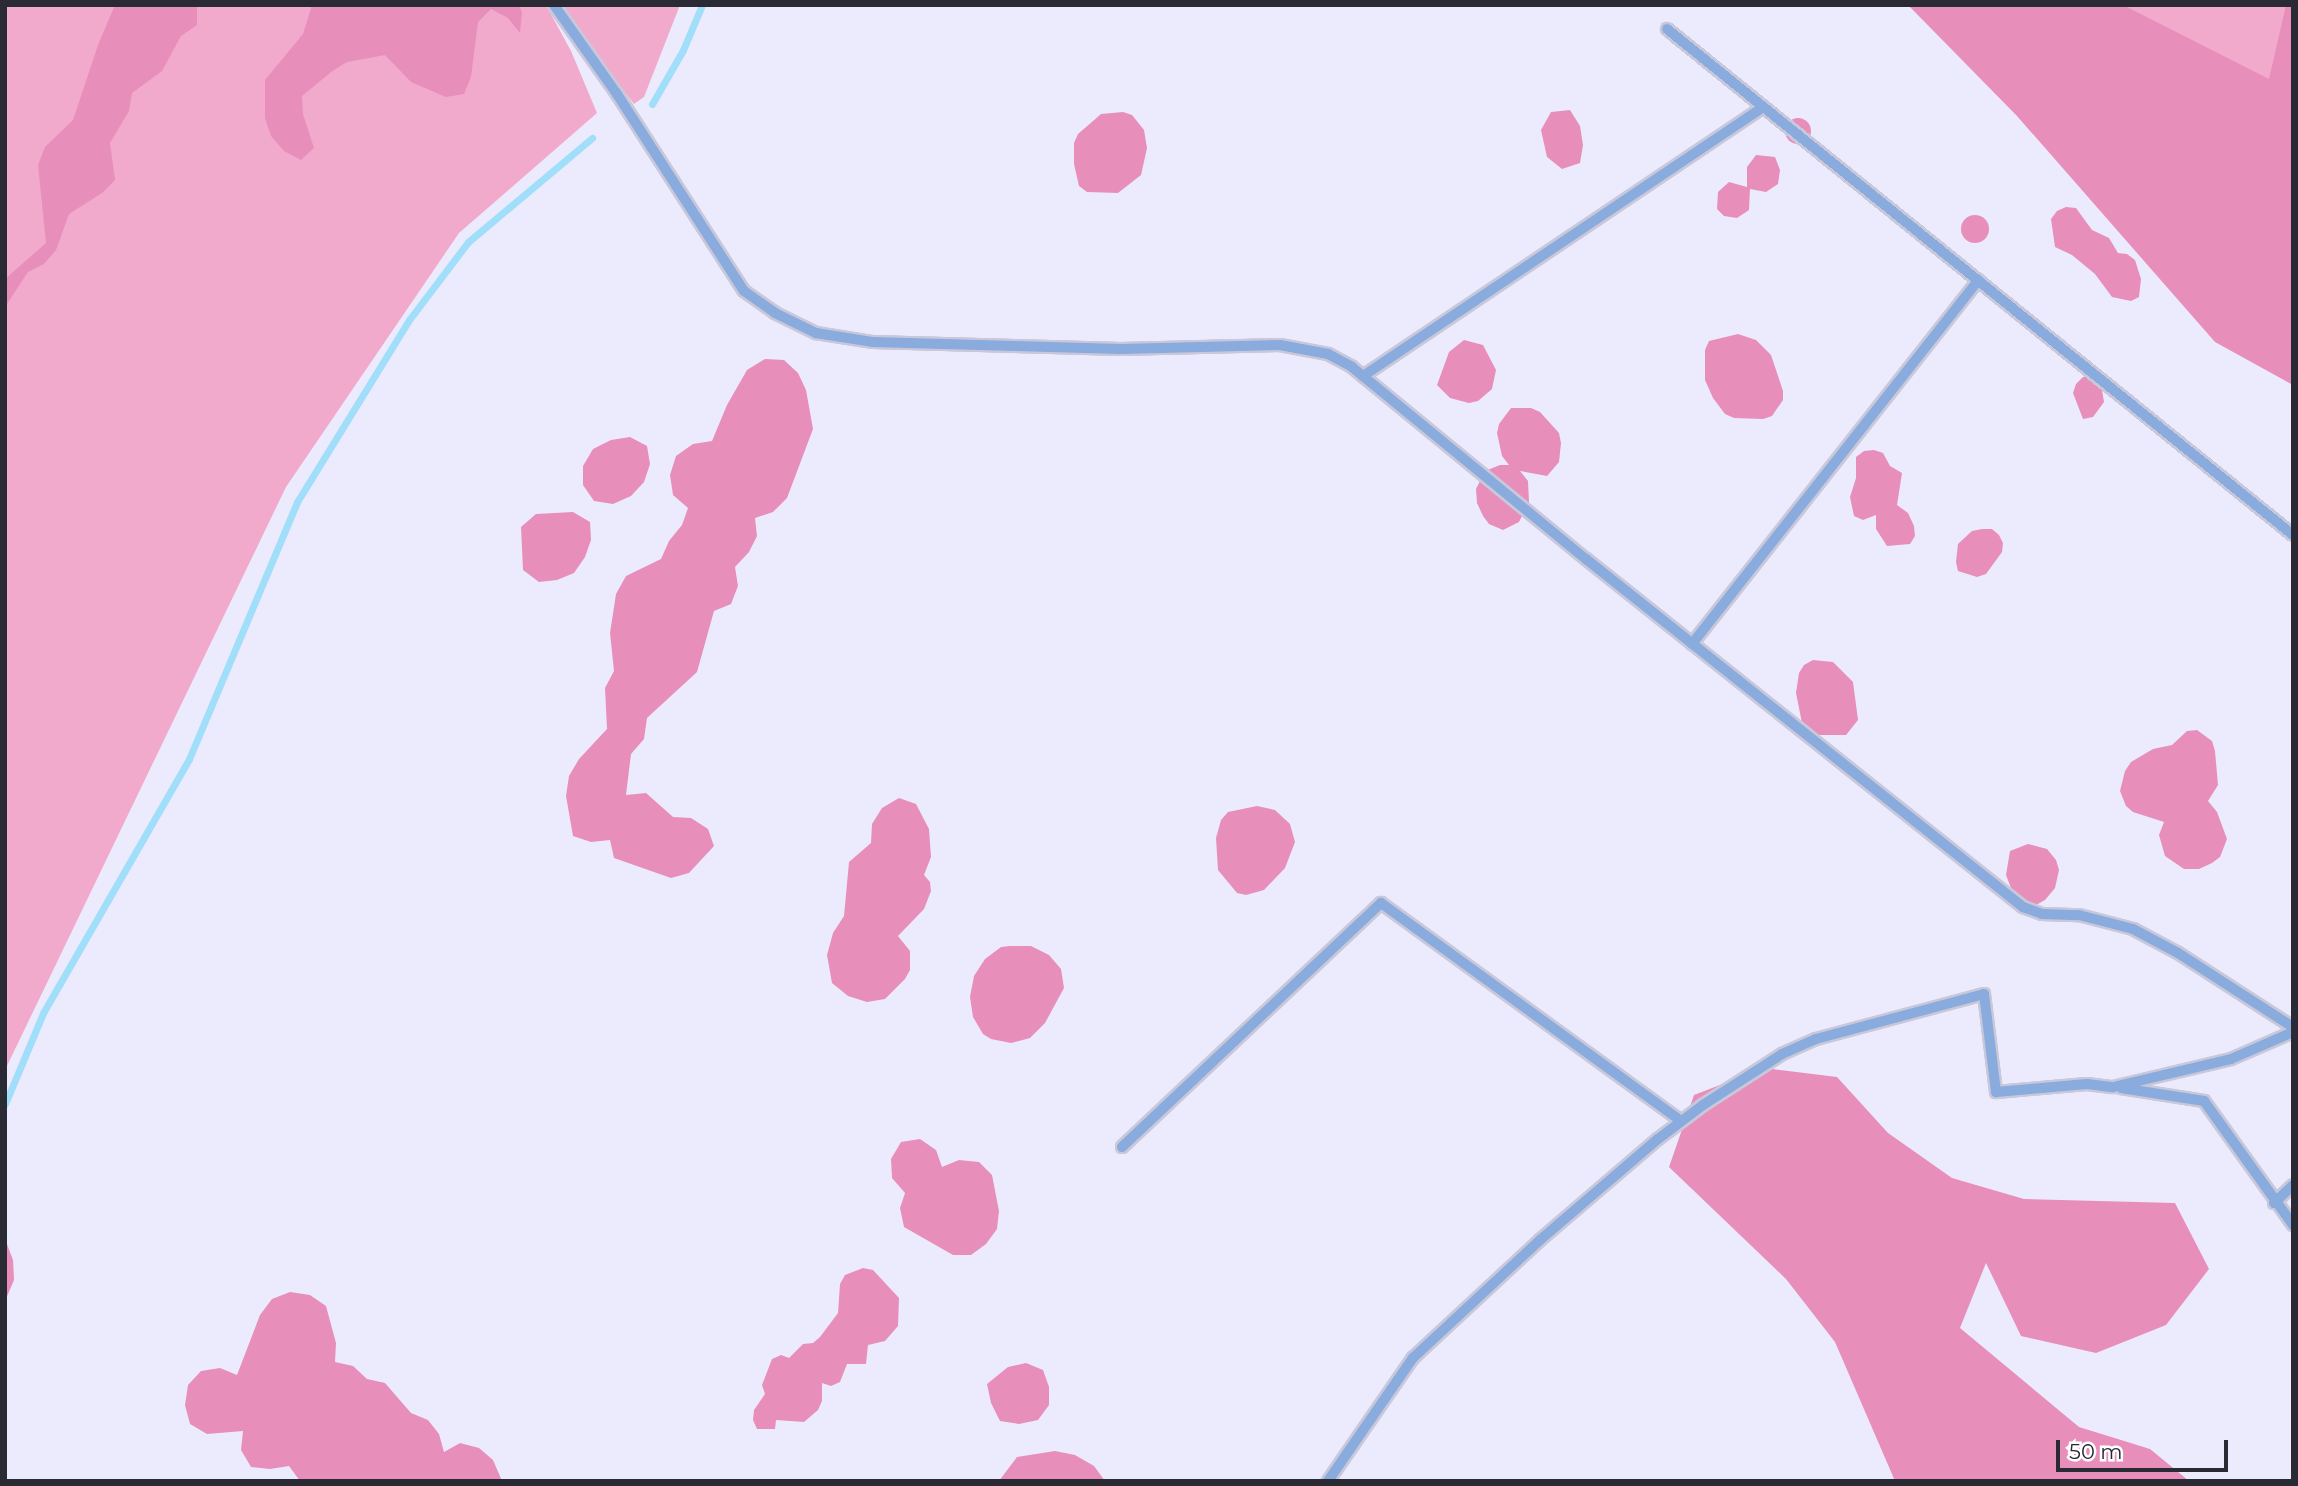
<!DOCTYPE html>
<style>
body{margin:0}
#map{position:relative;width:2298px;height:1486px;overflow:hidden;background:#ecebfe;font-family:Montserrat,sans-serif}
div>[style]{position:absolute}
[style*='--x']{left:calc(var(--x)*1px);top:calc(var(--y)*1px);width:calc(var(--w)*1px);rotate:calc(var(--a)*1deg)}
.green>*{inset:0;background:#f1aacc}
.forest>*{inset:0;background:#e78eba}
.round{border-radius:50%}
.stream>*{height:7px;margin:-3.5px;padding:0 3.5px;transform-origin:3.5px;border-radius:3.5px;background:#a1def9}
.roads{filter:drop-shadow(2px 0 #c9c8da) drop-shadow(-2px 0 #c9c8da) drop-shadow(0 2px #c9c8da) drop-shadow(0 -2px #c9c8da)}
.service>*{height:10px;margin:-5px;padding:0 5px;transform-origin:5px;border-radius:5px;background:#89abdd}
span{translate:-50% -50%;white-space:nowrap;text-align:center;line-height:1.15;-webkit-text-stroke:6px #fff;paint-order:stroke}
.frame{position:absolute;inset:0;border:7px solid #2a2a35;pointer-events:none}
.scale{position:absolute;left:2056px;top:1440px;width:172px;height:32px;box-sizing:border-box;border:4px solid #2a2a35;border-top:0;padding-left:9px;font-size:21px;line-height:24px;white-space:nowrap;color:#2a2a35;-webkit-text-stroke:5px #fff;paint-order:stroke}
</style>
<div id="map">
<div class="green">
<div style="clip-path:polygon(5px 5px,546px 5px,571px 51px,597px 113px,459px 233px,286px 487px,5px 1070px)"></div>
<div style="clip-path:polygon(563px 5px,680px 5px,644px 97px,634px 104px,598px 58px)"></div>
<div style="clip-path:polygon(1981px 5px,2293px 5px,2293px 257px)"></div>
</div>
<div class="forest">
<div style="clip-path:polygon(115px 5px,197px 5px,197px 25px,181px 36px,162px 71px,132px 93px,129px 111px,110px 143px,115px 180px,102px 193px,69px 214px,56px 250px,44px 264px,28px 272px,5px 307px,5px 279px,46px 243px,38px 165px,45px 147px,73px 120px,98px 45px)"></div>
<div style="clip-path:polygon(312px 5px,519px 5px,522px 13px,520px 33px,508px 18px,491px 9px,478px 22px,471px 77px,464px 94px,446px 97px,411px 82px,385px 55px,347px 62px,331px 72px,302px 96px,303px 114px,314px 148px,301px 160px,284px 151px,271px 136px,265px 118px,265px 80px,303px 34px)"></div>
<div style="clip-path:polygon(1908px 5px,2123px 5px,2269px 79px,2286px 5px,2293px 5px,2293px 385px,2215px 342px,2017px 116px)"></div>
<div style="clip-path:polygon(1570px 110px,1580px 126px,1583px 145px,1580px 163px,1562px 169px,1547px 157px,1541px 130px,1551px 112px)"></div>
<div style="clip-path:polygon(1123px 112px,1132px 115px,1144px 130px,1147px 148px,1141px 175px,1118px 193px,1087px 192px,1079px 186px,1074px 164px,1074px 143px,1078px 134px,1101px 114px)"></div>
<div class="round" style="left:1785px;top:118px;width:26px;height:26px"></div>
<div style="clip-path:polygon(1756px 155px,1775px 157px,1780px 170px,1778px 184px,1766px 192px,1750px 189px,1749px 210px,1737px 218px,1724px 216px,1717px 209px,1718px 192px,1729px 182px,1747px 187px,1747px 167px)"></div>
<div style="clip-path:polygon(2066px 207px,2076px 208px,2092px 230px,2109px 238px,2118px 253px,2127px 254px,2135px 260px,2141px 279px,2139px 297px,2131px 301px,2112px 297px,2095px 274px,2072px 255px,2055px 247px,2051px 219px,2057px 211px)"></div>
<div class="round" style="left:1961px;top:215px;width:28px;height:28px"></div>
<div style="clip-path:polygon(1738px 334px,1756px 340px,1771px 355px,1783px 391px,1783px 400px,1772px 416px,1763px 419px,1734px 418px,1725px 414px,1713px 398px,1705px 380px,1705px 350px,1709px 341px)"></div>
<div style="clip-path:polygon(1464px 340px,1483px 345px,1496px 370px,1492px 389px,1478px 401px,1469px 403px,1450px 398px,1437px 385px,1449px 352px)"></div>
<div style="clip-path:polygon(765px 359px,784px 360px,798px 373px,806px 390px,813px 429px,787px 498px,773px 512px,755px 518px,757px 536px,749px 552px,735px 567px,738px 586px,731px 604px,714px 611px,697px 672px,647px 718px,644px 739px,631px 754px,626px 795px,646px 793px,673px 817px,691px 818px,708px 829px,714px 846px,689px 873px,671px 878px,614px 858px,610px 840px,591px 842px,573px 836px,566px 796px,569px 776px,579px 759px,607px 729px,605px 688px,614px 671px,610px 633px,616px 594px,626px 576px,661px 559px,669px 541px,682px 525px,688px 508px,673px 495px,670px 475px,676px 456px,693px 444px,712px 441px,727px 405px,747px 370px)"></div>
<div style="clip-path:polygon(2083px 377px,2093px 377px,2101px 384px,2104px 402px,2093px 417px,2083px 419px,2073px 393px,2076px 384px)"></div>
<div style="clip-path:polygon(1511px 408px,1531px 408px,1540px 412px,1559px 433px,1561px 443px,1559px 462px,1547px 476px,1520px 471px,1528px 481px,1529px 502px,1519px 522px,1503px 530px,1489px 524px,1483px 516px,1477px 503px,1476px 489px,1485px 471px,1500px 465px,1509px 465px,1502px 456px,1497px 433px,1499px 424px)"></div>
<div style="clip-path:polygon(630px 437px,647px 446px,650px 464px,644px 482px,631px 496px,613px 504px,594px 501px,583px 485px,583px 466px,593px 449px,611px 440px)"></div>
<div style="clip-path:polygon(1874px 450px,1883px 453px,1890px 466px,1902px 473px,1897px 505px,1908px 513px,1914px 526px,1915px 536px,1910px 544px,1887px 546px,1876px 529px,1876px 515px,1863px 520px,1854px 516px,1850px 497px,1856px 478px,1856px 457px,1864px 451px)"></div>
<div style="clip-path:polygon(573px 512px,590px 522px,591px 540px,585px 557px,574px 573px,557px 580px,539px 582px,523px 570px,521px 527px,536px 514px)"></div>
<div style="clip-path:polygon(1982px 529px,1992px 529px,1999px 535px,2003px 543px,2002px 552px,1986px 574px,1977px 577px,1958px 571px,1956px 562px,1958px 544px,1972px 531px)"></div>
<div style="clip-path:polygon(1813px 660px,1833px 662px,1853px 682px,1858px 720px,1846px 735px,1818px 735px,1809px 732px,1802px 723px,1796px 693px,1799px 673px,1804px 665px)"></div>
<div style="clip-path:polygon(2197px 730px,2212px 741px,2215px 751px,2218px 785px,2208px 801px,2217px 812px,2227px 839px,2220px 857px,2212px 863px,2199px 869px,2184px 869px,2165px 856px,2159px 835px,2164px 822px,2133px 812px,2126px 806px,2120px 791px,2125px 771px,2131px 762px,2153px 749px,2172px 745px,2187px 731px)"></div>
<div style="clip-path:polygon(899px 798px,916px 804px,929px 829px,931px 857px,924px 875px,930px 882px,931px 891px,924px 909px,898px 936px,910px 951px,910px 970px,905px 979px,885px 999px,867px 1002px,848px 996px,832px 983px,827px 955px,833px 933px,844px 916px,849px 862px,871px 843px,872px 824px,882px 808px)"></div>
<div style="clip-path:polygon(1257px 806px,1275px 810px,1290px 824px,1295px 842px,1285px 868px,1264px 890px,1246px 895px,1237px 893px,1218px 870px,1216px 838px,1221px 820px,1228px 812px)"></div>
<div style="clip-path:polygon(2028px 844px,2047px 849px,2056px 860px,2059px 870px,2055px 888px,2045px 900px,2036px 905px,2022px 899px,2011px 888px,2006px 875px,2010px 851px)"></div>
<div style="clip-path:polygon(1010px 946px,1031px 946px,1049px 955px,1061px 969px,1064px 988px,1045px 1023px,1030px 1038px,1011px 1043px,991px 1039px,983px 1034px,973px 1017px,970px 997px,974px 976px,985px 959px,1001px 947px)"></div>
<div style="clip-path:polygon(1764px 1068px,1837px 1077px,1888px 1133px,1952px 1178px,2024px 1199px,2175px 1203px,2209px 1269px,2166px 1325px,2096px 1353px,2021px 1336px,1986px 1263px,1960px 1328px,2079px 1427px,2150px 1449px,2189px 1481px,1895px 1481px,1835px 1342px,1786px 1279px,1669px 1167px,1694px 1095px)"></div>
<div style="clip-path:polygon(920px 1139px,936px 1150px,942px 1167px,959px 1160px,979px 1162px,992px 1175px,999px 1211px,997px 1229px,986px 1244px,971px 1255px,953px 1255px,904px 1227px,900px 1208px,905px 1193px,892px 1178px,891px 1159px,901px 1142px)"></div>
<div style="clip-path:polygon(5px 1239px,13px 1260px,14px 1280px,5px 1301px)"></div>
<div style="clip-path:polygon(863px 1268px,873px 1270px,899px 1298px,898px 1326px,885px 1341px,868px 1345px,866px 1364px,847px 1364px,840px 1382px,831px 1386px,822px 1383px,822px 1401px,818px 1410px,804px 1422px,776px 1420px,775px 1429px,757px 1429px,753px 1420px,754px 1410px,765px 1394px,762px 1385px,772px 1359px,781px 1355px,789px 1358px,803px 1344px,813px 1343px,820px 1337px,838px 1313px,840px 1284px,845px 1275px)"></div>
<div style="clip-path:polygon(290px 1292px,310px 1295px,326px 1306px,336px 1343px,335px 1362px,353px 1366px,367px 1379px,385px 1383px,411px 1413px,428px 1420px,439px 1434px,444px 1452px,460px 1443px,479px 1448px,493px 1460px,502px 1481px,300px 1481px,289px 1466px,270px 1469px,251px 1467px,241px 1450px,243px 1431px,207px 1434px,190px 1424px,185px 1405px,188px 1385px,201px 1371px,220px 1368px,237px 1375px,260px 1315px,272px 1299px)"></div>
<div style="clip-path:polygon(1026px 1363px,1043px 1370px,1049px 1387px,1049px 1405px,1038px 1420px,1019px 1424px,1000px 1421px,991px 1403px,987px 1384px,1008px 1367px)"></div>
<div style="clip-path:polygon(1055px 1451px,1075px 1455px,1094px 1466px,1105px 1481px,999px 1481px,1017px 1457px)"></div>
</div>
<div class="stream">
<div style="--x:652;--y:104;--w:62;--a:-60.1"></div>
<div style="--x:683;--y:50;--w:49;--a:-67.1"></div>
<div style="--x:5;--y:1104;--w:99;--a:-67.3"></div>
<div style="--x:43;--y:1013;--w:293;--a:-60.1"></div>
<div style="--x:189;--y:759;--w:279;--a:-67.2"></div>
<div style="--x:297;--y:502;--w:214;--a:-58.4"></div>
<div style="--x:409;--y:320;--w:98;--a:-52.9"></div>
<div style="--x:468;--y:242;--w:162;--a:-40"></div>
</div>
<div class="roads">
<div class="service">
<div style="--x:554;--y:5;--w:109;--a:54.7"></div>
<div style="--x:617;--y:94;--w:234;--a:57.2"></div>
<div style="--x:744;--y:291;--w:38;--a:35"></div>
<div style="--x:775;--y:313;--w:46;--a:26"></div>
<div style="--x:816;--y:333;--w:58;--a:9"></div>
<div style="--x:873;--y:342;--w:248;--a:1.6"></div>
<div style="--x:1121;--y:349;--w:159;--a:-1.4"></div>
<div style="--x:1280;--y:345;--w:49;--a:10.6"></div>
<div style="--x:1328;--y:354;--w:27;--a:28"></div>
<div style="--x:1352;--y:367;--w:303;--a:39.4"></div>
<div style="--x:1586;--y:559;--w:559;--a:38.53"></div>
<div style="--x:2023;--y:907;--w:20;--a:20"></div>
<div style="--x:2042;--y:914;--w:37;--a:2"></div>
<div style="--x:2079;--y:915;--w:56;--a:14.5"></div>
<div style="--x:2133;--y:929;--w:51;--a:28.1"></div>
<div style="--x:2178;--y:953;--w:137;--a:32.8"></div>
<div style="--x:1667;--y:29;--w:805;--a:38.95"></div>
<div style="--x:1363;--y:376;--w:482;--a:-33.9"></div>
<div style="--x:1692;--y:644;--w:463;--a:-51.8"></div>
<div style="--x:2121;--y:1088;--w:84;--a:8.9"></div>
<div style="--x:2204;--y:1101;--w:153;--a:54.3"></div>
<div style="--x:1122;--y:1147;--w:356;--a:-43.3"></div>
<div style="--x:1381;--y:903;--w:371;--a:36"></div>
<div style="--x:2274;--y:1203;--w:26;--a:-43"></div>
<div style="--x:1328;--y:1481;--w:150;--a:-55.4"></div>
<div style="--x:1413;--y:1358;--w:173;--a:-42.9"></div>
<div style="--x:1540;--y:1240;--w:155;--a:-40.6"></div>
<div style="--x:1658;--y:1139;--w:56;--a:-37.1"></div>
<div style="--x:1703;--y:1105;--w:94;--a:-32.8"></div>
<div style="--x:1782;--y:1054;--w:37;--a:-24"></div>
<div style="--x:1816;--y:1039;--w:174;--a:-15"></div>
<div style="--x:1984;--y:994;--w:99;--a:83"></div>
<div style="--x:1996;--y:1092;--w:91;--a:-5"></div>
<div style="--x:2087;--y:1084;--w:26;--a:7"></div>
<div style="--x:2113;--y:1087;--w:121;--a:-13.3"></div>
<div style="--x:2231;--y:1059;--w:68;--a:-23.5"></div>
</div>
</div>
<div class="frame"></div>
<div class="scale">50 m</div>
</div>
